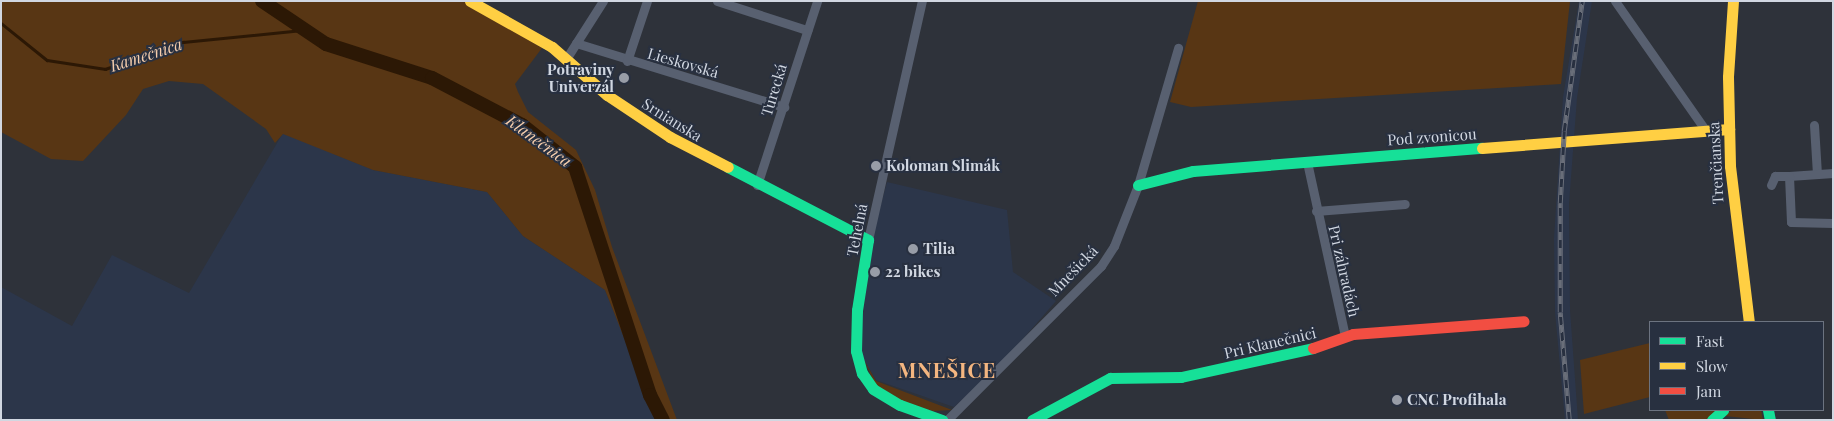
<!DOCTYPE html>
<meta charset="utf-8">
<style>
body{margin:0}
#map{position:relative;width:1834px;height:421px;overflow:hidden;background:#2e323a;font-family:"Playfair Display",serif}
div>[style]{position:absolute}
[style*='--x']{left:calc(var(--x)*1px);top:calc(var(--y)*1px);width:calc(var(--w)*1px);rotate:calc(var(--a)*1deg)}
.built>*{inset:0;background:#2c364a}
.green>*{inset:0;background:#583614}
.stream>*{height:2.5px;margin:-1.25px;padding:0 1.25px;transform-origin:1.25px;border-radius:1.25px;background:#2c1805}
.river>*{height:14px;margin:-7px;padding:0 7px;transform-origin:7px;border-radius:7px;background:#2c1805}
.street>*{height:9px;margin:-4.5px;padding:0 4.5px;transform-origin:4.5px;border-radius:4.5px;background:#586070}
.fast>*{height:11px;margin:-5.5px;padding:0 5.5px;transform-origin:5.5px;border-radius:5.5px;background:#16e098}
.slow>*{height:11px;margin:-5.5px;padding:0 5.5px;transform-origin:5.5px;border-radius:5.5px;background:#ffcf43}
.jam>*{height:11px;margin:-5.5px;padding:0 5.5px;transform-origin:5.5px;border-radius:5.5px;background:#f24e42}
.rail>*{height:4.5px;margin-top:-2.25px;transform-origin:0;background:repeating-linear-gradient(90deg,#283040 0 8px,#696e79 0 16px);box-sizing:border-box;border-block:1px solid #696e79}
.dots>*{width:14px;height:14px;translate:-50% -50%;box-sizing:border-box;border:2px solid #283040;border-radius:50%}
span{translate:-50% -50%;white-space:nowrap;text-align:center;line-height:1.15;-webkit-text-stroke:4px #283040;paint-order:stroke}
.street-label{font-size:15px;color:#d1d7e1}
.poi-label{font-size:15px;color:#d1d7e1;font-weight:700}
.right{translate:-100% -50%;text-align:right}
.left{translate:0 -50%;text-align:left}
.water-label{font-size:16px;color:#f6cead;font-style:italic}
.district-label{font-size:20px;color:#f4b680;font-weight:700;letter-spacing:1px}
.frame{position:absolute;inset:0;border:2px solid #d1d7e1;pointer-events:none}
.legend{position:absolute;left:1649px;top:321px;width:175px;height:90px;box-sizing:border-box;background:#283040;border:1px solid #6c7380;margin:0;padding:6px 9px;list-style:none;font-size:15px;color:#d1d7e1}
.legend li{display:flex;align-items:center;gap:10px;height:25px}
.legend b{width:25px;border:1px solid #6c7380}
</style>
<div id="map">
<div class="built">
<div style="clip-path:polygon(1579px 1px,1592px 1px,1577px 98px,1569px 204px,1570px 310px,1578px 420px,1565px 420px,1555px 312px,1554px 238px,1563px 97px)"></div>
<div style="clip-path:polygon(283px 133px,373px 170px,487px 192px,523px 236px,605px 290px,657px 420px,1px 420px,1px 287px,72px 326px,112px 255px,189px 293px)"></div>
<div style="clip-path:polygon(887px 182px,1007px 210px,1013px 272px,1056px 301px,1003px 362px,954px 407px,876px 380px,864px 360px,860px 344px,871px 241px)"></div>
</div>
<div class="green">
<div style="clip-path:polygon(1px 1px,463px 1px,542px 48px,515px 84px,518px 92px,528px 112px,576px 150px,595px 190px,612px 247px,677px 420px,657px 420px,605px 290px,523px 236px,487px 192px,373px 170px,283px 134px,275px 143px,266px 129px,203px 84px,169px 81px,143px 89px,126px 115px,83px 161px,51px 159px,1px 132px)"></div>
<div style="clip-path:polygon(1198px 1px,1570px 1px,1561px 84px,1191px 107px,1170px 102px)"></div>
<div style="clip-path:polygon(1650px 343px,1650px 397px,1584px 414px,1580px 360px)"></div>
<div style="clip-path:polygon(864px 360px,876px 381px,952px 410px,933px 411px,903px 402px,875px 384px)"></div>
<div style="clip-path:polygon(1665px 410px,1719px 410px,1705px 420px,1669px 420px)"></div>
<div style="clip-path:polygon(1732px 410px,1761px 410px,1763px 420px,1725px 416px)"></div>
</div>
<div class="stream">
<div style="--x:1;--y:23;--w:59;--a:38.8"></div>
<div style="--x:47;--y:60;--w:59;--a:8.8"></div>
<div style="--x:105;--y:69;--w:83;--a:-19.1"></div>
<div style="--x:183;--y:42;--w:122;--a:-5.7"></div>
</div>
<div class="river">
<div style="--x:262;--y:1;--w:77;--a:33.9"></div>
<div style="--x:326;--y:44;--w:111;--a:17.8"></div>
<div style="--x:432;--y:78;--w:102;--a:27.6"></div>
<div style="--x:522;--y:125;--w:68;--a:38.4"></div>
<div style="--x:575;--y:167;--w:240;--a:71.8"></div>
<div style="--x:650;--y:395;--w:28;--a:63"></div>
</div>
<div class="street">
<div style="--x:717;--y:1;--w:95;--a:17.9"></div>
<div style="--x:1615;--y:1;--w:159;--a:55"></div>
<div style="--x:576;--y:43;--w:218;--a:17.1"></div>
<div style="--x:566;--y:59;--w:69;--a:-57.5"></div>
<div style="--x:627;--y:61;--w:63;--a:-71.6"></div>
<div style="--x:1814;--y:125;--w:49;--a:86.5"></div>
<div style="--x:1307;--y:162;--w:179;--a:77.7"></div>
<div style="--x:1833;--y:173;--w:44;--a:176.1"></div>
<div style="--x:1789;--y:176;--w:46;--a:87.5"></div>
<div style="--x:1791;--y:222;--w:42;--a:1.4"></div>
<div style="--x:757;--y:185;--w:194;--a:-71.9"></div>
<div style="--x:1771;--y:185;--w:10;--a:-66"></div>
<div style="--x:1775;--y:176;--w:14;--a:0"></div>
<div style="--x:1316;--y:211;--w:89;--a:-4.5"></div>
<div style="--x:868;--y:240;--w:245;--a:-77.3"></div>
<div style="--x:947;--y:420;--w:218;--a:-45"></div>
<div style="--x:1101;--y:266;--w:24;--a:-57"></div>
<div style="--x:1114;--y:246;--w:66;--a:-68.5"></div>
<div style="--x:1138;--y:185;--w:143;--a:-73.7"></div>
</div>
<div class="fast">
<div style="--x:728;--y:167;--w:158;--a:27.5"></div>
<div style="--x:868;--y:240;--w:71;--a:98.9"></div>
<div style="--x:857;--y:310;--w:41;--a:91.4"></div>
<div style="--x:856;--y:351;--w:23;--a:75"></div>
<div style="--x:862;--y:373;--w:19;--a:55"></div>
<div style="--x:873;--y:389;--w:31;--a:31"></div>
<div style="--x:900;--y:405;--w:45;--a:19.7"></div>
<div style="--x:1138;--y:185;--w:57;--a:-14.3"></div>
<div style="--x:1193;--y:171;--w:290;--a:-4.6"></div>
<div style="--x:1768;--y:410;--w:10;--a:79"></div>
<div style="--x:1032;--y:420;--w:89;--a:-28.3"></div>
<div style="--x:1110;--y:378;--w:71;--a:-0.8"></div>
<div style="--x:1181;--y:377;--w:135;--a:-12.4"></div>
<div style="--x:1712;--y:420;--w:15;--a:-42"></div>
</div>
<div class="slow">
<div style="--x:470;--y:1;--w:94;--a:29.3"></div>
<div style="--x:552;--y:47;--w:73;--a:41.1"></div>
<div style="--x:607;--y:95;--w:76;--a:33.7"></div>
<div style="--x:670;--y:137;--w:65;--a:27.3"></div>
<div style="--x:1733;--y:1;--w:76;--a:93.8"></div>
<div style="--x:1728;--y:77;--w:89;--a:88.7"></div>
<div style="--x:1730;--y:166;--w:157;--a:83.1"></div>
<div style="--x:1482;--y:148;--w:248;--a:-4.4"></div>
</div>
<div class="jam">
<div style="--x:1313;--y:348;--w:42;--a:-19.3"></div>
<div style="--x:1353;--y:334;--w:171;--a:-4.3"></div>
</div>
<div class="rail">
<div style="--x:1569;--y:420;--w:108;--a:-94.8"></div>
<div style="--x:1560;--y:312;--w:109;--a:-90"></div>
<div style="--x:1560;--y:203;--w:72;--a:-86.8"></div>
<div style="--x:1564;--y:131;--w:131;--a:-82.1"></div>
</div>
<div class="dots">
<div style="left:624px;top:78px;background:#989da7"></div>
<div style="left:876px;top:166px;background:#989da7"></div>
<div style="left:913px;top:249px;background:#989da7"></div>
<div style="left:875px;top:272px;background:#989da7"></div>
<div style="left:1397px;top:400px;background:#989da7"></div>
</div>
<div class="street-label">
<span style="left:683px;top:63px;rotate:16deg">Lieskovská</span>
<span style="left:774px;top:90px;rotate:-73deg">Turecká</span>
<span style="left:672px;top:120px;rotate:32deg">Srnianska</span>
<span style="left:1432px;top:137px;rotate:-4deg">Pod zvonicou</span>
<span style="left:1716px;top:163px;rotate:-93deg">Trenčianska</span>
<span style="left:857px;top:230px;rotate:-79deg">Tehelná</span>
<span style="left:1073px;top:271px;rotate:-46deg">Mnešická</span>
<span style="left:1344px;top:271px;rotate:77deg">Pri záhradách</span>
<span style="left:1270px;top:343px;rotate:-13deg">Pri Klanečnici</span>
</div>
<div class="poi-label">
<span class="right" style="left:614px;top:78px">Potraviny<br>Univerzál</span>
<span class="left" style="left:886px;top:166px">Koloman Slimák</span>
<span class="left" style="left:923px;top:249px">Tilia</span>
<span class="left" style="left:885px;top:272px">22 bikes</span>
<span class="left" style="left:1407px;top:400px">CNC Profihala</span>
</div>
<div class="water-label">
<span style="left:146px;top:55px;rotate:-18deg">Kamečnica</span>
<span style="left:539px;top:141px;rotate:36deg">Klanečnica</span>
</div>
<div class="district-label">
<span style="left:947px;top:369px">MNEŠICE</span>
</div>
<div class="frame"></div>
<ul class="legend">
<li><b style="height:6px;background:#16e098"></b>Fast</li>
<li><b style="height:6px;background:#ffcf43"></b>Slow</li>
<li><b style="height:6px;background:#f24e42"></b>Jam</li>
</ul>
</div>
